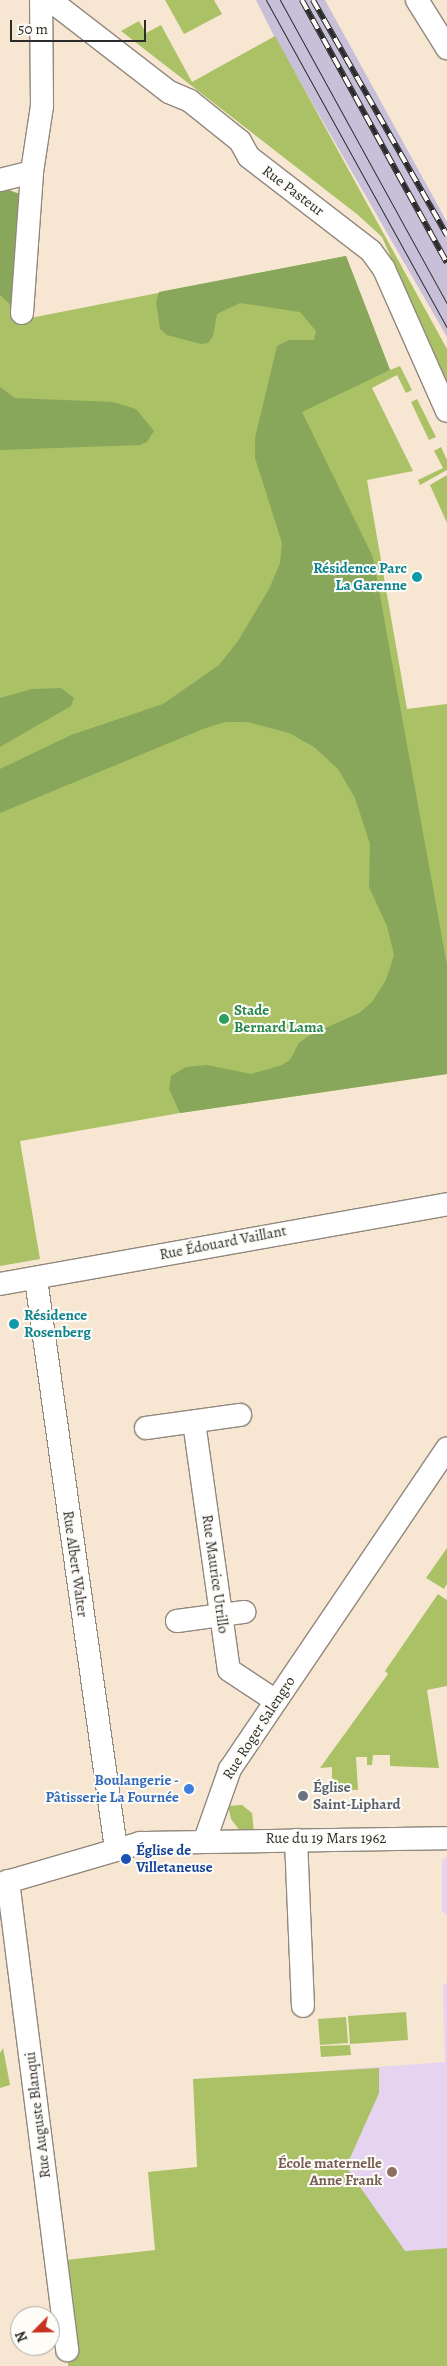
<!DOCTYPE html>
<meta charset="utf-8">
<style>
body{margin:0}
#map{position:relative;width:447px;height:2366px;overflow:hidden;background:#f7e6d1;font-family:Alegreya,serif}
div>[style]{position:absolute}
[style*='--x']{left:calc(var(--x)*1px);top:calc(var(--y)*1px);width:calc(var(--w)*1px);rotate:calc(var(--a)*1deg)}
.built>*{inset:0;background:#e5d3f0}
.industrial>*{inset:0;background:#c7c0d8}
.green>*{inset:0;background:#abc166}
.forest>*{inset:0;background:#88a75b}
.roads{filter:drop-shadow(1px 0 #91887e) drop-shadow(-1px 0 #91887e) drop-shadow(0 1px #91887e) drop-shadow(0 -1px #91887e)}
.minor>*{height:22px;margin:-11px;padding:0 11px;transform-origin:11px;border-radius:11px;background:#fff}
.tram>*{height:1px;margin:-0.5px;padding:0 0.5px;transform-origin:0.5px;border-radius:0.5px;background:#2b2b2b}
.rail>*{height:5.5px;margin-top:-2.75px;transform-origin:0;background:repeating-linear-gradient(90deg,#fdfcf7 0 11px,#2b2b2b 0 22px);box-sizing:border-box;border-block:1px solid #2b2b2b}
.dots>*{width:14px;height:14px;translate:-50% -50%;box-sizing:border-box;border:2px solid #fdfcf7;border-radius:50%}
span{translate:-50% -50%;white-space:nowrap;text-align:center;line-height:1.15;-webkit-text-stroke:4px #fdfcf7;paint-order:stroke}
.street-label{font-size:15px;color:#2b2b2b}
.culture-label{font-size:15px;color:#0d838f;font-weight:700}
.right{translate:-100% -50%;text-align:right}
.left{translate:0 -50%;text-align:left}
.leisure-label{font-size:15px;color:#27864d;font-weight:700}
.shop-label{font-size:15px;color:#366cbe;font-weight:700}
.worship-label{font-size:15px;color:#5b616d;font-weight:700}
.transit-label{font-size:15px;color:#164399;font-weight:700}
.education-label{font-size:15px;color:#785e54;font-weight:700}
.north{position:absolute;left:10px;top:2306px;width:50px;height:50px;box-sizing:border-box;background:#fdfcf7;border:1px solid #a9a8a5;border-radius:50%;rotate:247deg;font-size:14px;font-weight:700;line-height:20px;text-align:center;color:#2b2b2b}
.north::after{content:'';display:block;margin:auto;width:18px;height:22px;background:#c8321e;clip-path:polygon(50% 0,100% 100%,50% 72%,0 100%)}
.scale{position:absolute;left:10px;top:20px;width:136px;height:22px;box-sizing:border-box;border:2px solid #2b2b2b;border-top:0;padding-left:6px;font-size:15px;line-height:18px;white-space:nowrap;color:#2b2b2b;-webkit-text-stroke:4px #fdfcf7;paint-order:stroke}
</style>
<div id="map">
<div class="built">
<div style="clip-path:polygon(447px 1856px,447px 1915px,446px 1915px,442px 1911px,442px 1861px)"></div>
<div style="clip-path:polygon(447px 1982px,447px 2249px,338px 2256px,336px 2070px,445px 2062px,443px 1986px)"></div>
</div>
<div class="industrial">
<div style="clip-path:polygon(256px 0,325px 0,447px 222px,447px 337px,276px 40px)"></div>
</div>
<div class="green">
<div style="clip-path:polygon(165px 0,214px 0,222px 14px,184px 34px)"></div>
<div style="clip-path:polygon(139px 21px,146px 33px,161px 25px,192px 82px,275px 36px,447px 349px,447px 383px,382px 237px,358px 215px,121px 31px)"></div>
<div style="clip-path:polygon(9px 190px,15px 321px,346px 256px,390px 370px,400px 366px,412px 390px,406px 393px,397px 375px,372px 388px,413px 471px,367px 480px,407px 709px,447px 704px,447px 1074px,180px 1113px,20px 1141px,40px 1259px,0 1266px,0 192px)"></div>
<div style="clip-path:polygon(417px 399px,436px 437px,429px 440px,411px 402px)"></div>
<div style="clip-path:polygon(441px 447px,447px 460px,447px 470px,420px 485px,418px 480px,443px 468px,434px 451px)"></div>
<div style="clip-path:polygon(447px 475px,447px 523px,430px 485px)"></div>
<div style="clip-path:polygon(447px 1548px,447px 1584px,444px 1589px,426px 1578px)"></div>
<div style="clip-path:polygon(438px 1594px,447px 1600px,447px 1686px,427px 1690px,439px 1768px,390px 1766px,390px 1755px,373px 1755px,372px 1765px,367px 1765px,367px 1757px,356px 1757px,358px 1790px,332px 1789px,332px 1767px,320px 1768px,388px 1674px,385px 1671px)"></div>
<div style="clip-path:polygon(242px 1805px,252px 1813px,254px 1833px,240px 1831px,231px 1819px,228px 1806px)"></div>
<div style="clip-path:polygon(406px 2012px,408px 2040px,350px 2044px,348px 2016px)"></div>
<div style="clip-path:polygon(346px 2017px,348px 2043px,320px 2045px,318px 2019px)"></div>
<div style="clip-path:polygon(350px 2045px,351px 2055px,321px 2057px,320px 2046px)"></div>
<div style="clip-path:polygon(3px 2048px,10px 2085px,0 2088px,0 2053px)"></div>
<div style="clip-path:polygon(379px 2068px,379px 2093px,346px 2167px,405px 2251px,447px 2248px,447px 2366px,68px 2366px,68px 2357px,77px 2356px,66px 2260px,155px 2250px,148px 2172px,197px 2167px,193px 2079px)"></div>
</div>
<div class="forest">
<div style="clip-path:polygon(9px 190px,25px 196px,16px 310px,0 295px,0 192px)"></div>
<div style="clip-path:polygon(346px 256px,390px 370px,302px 412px,373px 557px,447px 965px,447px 1074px,180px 1113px,169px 1089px,171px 1076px,186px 1067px,207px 1065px,251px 1074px,282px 1065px,290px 1060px,299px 1043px,310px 1035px,359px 1013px,372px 1002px,386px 980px,394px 955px,387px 926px,369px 887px,370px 844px,355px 798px,338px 769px,314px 747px,289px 733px,247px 722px,225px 722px,203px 729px,0 813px,0 769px,71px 735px,163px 704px,219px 665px,238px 641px,269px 589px,280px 563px,282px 543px,255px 458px,255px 438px,277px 346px,289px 340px,314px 340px,316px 331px,300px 312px,240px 303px,217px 314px,213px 336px,208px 343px,201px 344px,167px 335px,160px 329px,156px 302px,159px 292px)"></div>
<div style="clip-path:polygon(0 387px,15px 398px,113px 402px,136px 409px,154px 431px,147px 442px,140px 445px,0 450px)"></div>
<div style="clip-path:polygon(61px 688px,74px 698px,71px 706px,0 747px,0 698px,32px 689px)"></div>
</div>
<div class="roads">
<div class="minor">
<div style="--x:50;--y:0;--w:150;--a:37.7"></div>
<div style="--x:169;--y:92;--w:23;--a:23"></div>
<div style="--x:190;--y:101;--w:64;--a:38.7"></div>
<div style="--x:240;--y:141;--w:18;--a:61"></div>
<div style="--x:249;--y:157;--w:154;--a:37.6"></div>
<div style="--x:371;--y:251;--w:22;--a:54"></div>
<div style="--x:384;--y:269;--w:155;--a:66.1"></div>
<div style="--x:417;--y:0;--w:57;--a:58"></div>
<div style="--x:0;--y:180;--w:33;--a:-14"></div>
<div style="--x:32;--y:172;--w:67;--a:-81.4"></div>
<div style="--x:42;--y:106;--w:106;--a:-90.5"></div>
<div style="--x:22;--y:313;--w:141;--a:-85.9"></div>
<div style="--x:36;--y:1279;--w:576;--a:82.01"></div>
<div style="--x:0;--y:1284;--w:454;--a:-10.1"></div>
<div style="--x:194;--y:1422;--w:250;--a:82"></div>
<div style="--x:229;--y:1670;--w:56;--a:33.4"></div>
<div style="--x:146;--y:1428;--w:95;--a:-7.9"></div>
<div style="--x:177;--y:1621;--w:68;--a:-7.7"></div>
<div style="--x:205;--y:1840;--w:75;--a:-70.6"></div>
<div style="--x:230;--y:1769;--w:387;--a:-55.9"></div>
<div style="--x:296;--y:1840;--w:166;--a:87.6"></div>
<div style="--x:8;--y:1881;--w:473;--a:82.8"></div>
<div style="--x:0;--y:1884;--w:146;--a:-16.3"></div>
<div style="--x:140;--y:1843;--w:307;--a:-0.9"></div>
</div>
</div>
<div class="tram">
<div style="--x:266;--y:0;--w:375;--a:61.1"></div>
<div style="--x:280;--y:0;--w:347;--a:61.2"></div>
</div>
<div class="rail">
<div style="--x:302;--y:0;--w:300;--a:61.1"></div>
<div style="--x:313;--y:0;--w:271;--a:60.3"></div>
</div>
<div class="dots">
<div style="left:417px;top:577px;background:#0f9aa8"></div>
<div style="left:224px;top:1019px;background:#2e9e5b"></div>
<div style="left:14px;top:1324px;background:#0f9aa8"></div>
<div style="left:189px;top:1789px;background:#3f7fe0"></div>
<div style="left:303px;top:1796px;background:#6b7280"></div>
<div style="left:126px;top:1859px;background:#1a4fb4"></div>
<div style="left:392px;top:2172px;background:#8d6e63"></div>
</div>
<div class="street-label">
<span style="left:293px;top:191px;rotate:37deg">Rue Pasteur</span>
<span style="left:223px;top:1243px;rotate:-11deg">Rue Édouard Vaillant</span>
<span style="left:75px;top:1564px;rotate:82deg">Rue Albert Walter</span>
<span style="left:215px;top:1574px;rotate:82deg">Rue Maurice Utrillo</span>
<span style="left:259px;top:1728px;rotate:-57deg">Rue Roger Salengro</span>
<span style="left:326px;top:1839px">Rue du 19 Mars 1962</span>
<span style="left:38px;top:2115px;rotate:-97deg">Rue Auguste Blanqui</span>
</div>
<div class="culture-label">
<span class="right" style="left:407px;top:577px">Résidence Parc<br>La Garenne</span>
<span class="left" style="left:24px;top:1324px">Résidence<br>Rosenberg</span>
</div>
<div class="leisure-label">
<span class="left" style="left:234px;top:1019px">Stade<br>Bernard Lama</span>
</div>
<div class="shop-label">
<span class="right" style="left:179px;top:1789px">Boulangerie -<br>Pâtisserie La Fournée</span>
</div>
<div class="worship-label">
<span class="left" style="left:313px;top:1796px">Église<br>Saint-Liphard</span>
</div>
<div class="transit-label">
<span class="left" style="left:136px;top:1859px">Église de<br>Villetaneuse</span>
</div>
<div class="education-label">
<span class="right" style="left:382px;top:2172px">École maternelle<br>Anne Frank</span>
</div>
<div class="north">N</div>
<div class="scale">50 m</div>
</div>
